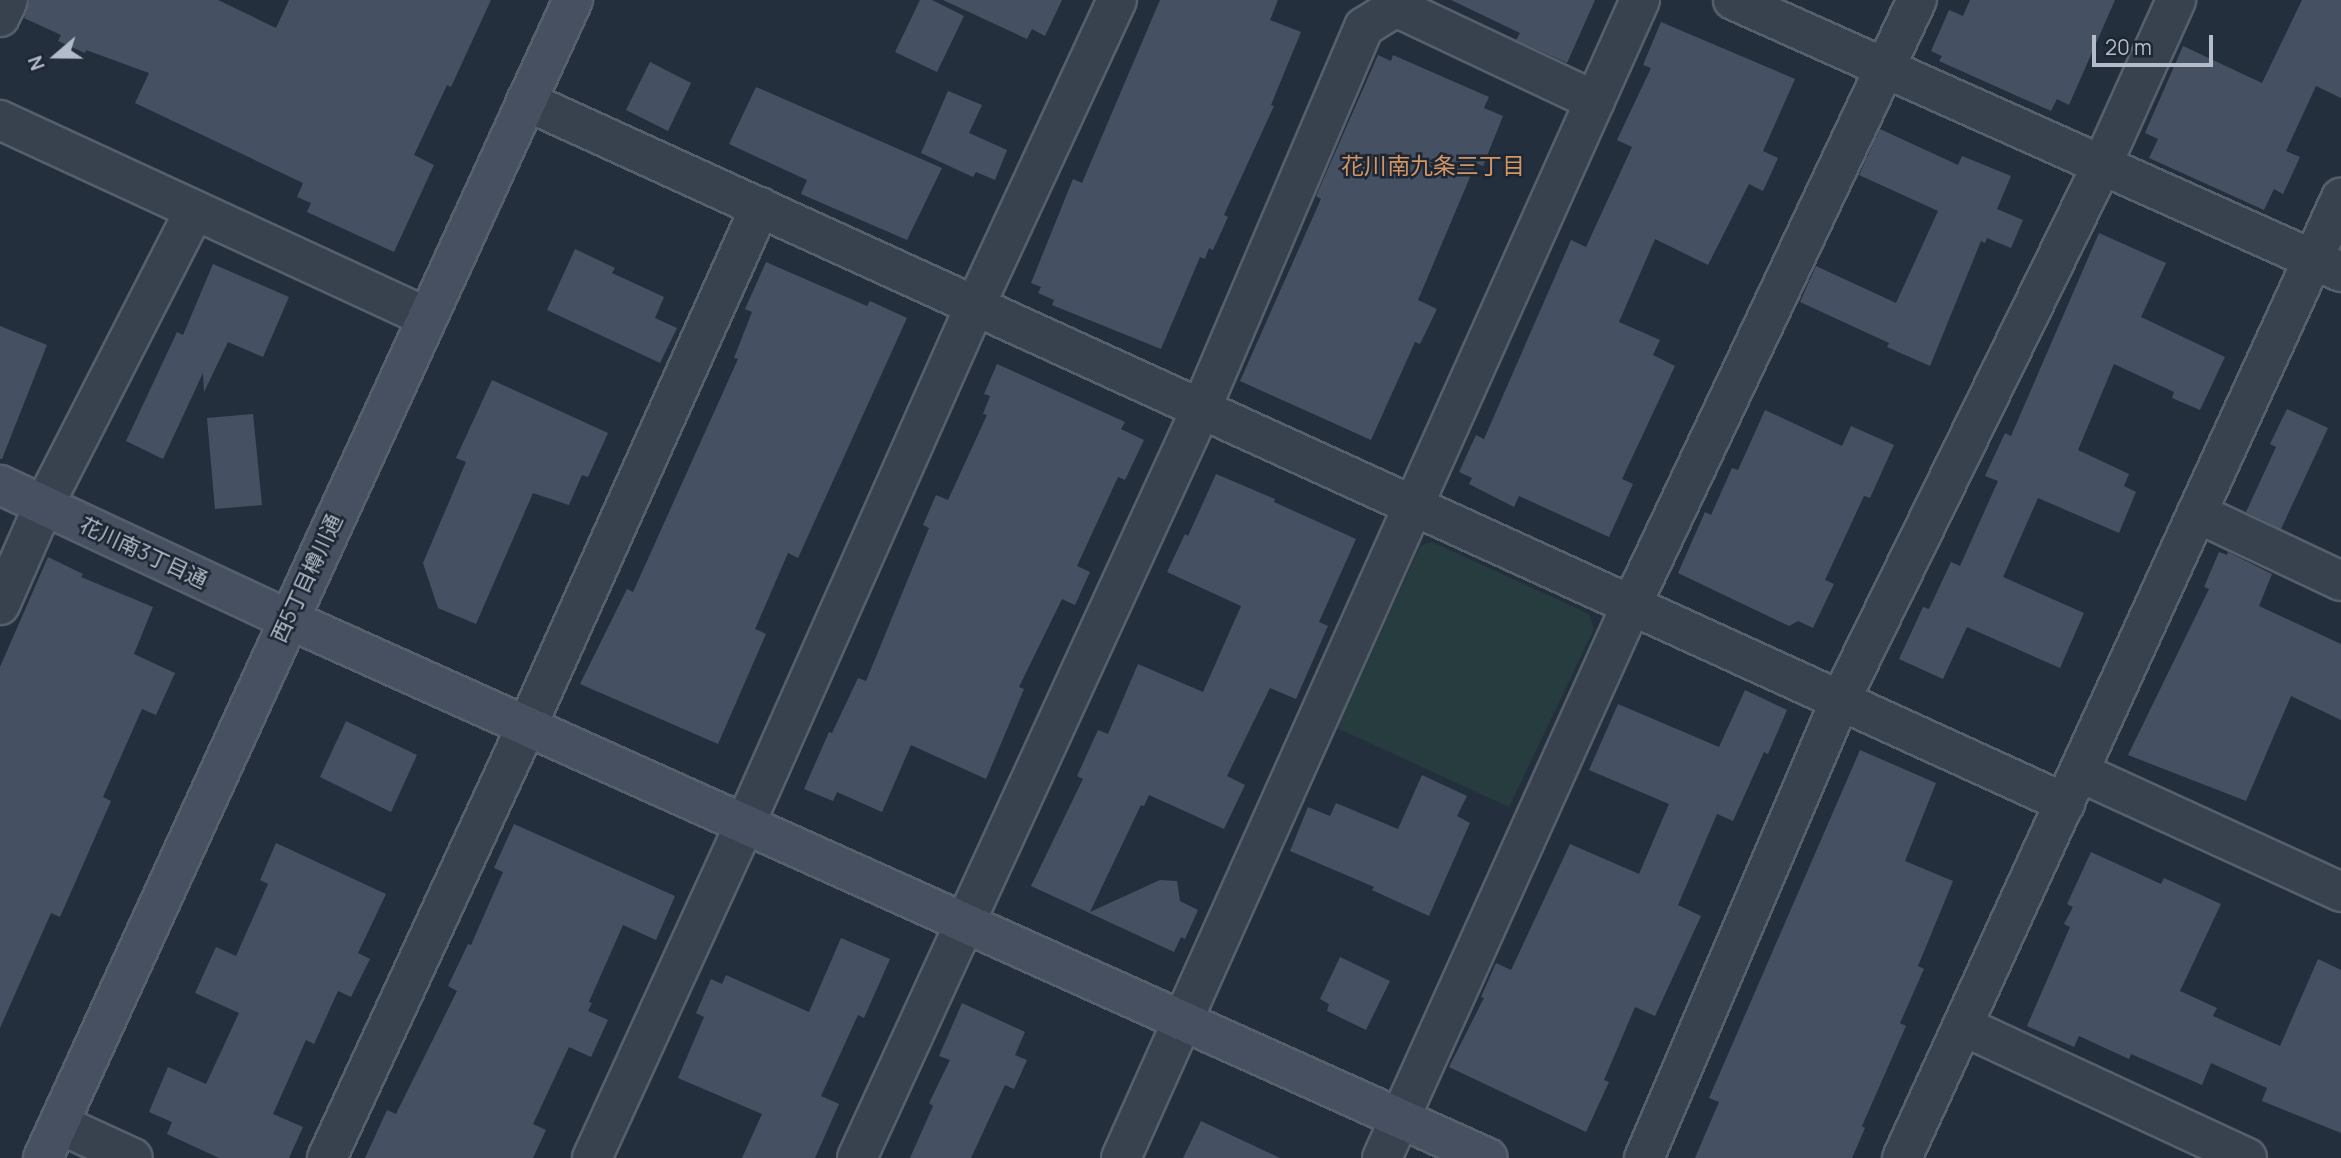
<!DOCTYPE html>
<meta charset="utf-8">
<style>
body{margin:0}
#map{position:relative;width:2341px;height:1158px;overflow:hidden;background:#242f3e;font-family:Manrope,"Noto Sans JP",sans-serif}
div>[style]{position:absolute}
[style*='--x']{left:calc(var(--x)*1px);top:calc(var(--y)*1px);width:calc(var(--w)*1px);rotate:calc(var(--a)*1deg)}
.green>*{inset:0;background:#263c3f}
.building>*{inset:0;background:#455162}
.roads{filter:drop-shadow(2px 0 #565f6c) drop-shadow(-2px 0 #565f6c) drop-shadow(0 2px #565f6c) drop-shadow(0 -2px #565f6c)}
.street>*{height:38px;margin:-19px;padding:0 19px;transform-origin:19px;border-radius:19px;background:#38414e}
.secondary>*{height:38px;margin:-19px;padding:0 19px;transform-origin:19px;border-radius:19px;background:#465061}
span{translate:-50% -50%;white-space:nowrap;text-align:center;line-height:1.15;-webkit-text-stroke:5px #1d2633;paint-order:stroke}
.street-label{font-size:21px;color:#b4bcc9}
.neighbourhood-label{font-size:23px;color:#d59563}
.north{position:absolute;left:21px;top:21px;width:70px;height:70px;-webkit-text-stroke:5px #1d2633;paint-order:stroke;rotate:250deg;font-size:19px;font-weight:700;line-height:28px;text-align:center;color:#b4bcc9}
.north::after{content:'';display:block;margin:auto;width:24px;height:32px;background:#b4bcc9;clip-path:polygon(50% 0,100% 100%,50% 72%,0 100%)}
.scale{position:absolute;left:2092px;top:35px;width:121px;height:32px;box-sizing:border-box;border:4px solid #b4bcc9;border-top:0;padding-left:9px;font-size:21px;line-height:24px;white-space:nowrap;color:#b4bcc9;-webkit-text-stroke:5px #1d2633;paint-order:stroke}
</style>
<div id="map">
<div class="green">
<div style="clip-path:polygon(1432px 542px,1589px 614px,1594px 629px,1509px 807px,1337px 728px,1420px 546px)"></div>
</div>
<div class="building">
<div style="clip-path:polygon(30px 0,218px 0,276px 28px,289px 0,491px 0,451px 87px,447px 85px,414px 155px,434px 165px,394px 252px,307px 212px,311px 203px,297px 197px,303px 183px,135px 103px,149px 73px,86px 50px,85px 53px,58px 41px,61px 35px,24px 18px)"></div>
<div style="clip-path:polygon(920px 0,932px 0,964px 16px,937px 72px,895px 52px)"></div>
<div style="clip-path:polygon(943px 0,1062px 0,1045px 36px,1032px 29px,1027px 39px)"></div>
<div style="clip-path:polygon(1160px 0,1278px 0,1270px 20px,1301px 32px,1271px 105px,1274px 106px,1224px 215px,1228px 217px,1213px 250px,1209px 248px,1205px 259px,1200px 257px,1161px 349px,1052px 305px,1054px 300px,1038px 293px,1041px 287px,1031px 283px,1073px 179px,1082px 183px)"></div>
<div style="clip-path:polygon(1451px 0,1595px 0,1567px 63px,1516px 40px,1520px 33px)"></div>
<div style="clip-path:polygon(1970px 0,2115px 0,2069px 105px,2057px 99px,2051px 111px,1939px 61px,1942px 56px,1931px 51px,1949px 10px,1963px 16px)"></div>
<div style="clip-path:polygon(2302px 0,2341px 0,2341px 98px,2316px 86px,2286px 151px,2300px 157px,2283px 194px,2274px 189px,2264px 210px,2149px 158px,2158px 139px,2145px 133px,2183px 46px,2262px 83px)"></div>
<div style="clip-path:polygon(1661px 22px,1795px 79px,1763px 151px,1778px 158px,1763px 191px,1749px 184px,1708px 265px,1655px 239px,1619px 322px,1660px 340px,1653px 355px,1675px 366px,1622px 479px,1633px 484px,1609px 537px,1519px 496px,1514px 507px,1469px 484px,1472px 478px,1459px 472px,1476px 435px,1484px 439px,1571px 240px,1586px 247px,1632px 147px,1617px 140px,1651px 68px,1643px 65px)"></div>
<div style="clip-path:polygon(1378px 55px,1391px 61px,1393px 55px,1489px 97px,1484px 108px,1503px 116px,1483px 166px,1476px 163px,1418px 300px,1437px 309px,1420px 344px,1415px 342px,1371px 440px,1240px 381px,1321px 199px,1316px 196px)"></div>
<div style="clip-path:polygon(650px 62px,691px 83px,668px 131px,626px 110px)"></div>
<div style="clip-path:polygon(756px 87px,942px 168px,907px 240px,801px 194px,807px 180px,729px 144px)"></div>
<div style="clip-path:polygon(948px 91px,982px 105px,969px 133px,1007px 150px,995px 180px,976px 172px,973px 177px,921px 153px)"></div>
<div style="clip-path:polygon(1880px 129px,1958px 165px,1962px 156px,2011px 176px,1997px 209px,2023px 220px,2011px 248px,1987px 238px,1985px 243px,1981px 241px,1930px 366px,1887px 347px,1889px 343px,1800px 302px,1816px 266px,1896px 303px,1938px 211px,1859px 175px)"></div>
<div style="clip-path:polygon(2099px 233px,2166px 263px,2141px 317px,2225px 357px,2200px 410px,2172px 398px,2174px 392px,2114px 364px,2078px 450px,2129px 474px,2124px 486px,2136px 492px,2119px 533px,2038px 498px,2003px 577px,2084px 613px,2060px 668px,1967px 627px,1943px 679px,1899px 659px,1923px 607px,1929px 609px,1951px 562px,1960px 566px,1998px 481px,1985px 476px,2005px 433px,2011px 436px)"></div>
<div style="clip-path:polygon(575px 249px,615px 268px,612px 273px,664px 297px,655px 318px,677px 328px,660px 363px,547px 310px)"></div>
<div style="clip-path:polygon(766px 262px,867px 306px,870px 301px,907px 318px,798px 558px,788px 553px,755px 629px,766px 634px,718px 744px,580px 684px,627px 589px,633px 592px,738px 359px,734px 358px,752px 312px,745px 309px)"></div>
<div style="clip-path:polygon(213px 264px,289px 297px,263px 357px,228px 342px,204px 392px,203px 373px,163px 459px,126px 441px,177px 332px,183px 335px)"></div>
<div style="clip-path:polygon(0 326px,47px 345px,2px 459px,0 459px)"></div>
<div style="clip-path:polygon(997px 364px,1125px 422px,1121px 429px,1144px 440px,1125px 480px,1118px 477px,1077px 566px,1090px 572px,1075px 605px,1062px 599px,1019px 687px,1024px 689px,986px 779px,911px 745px,882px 812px,837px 792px,833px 801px,804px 789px,829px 732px,832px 733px,858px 678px,866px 681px,929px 528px,923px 525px,936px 495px,948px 500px,987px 415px,983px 414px,990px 396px,984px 394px)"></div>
<div style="clip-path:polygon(492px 380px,608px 433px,588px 477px,582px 475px,569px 505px,533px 493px,476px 624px,438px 608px,423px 563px,466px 462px,456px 458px)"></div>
<div style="clip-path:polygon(2287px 409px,2328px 428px,2281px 529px,2246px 512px,2276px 447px,2270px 444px)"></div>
<div style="clip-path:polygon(1765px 410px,1842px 446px,1851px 426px,1894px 445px,1870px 498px,1864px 496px,1825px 580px,1834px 584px,1813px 628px,1798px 621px,1789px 626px,1678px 573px,1705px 512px,1711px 515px,1732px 468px,1738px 470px)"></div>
<div style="clip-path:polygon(253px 414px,262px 505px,215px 509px,207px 418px)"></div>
<div style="clip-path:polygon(1216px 474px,1275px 499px,1274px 502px,1356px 539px,1319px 622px,1328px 626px,1296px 699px,1270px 688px,1227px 776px,1245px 785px,1224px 829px,1149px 795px,1144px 806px,1141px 805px,1090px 912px,1160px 880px,1177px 881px,1180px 901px,1198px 910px,1185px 939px,1181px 937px,1174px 952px,1031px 886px,1083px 779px,1077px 776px,1098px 730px,1108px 734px,1138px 664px,1203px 692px,1241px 606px,1167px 572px,1185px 534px,1188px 536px)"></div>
<div style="clip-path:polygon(2219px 552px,2227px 555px,2228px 552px,2272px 574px,2259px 606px,2341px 644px,2341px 720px,2291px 696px,2246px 801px,2128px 755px,2209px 589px,2204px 587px)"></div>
<div style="clip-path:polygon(48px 557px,83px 574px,81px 577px,153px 607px,134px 654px,175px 673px,156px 715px,142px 709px,103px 797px,111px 801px,60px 917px,51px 913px,0 1028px,0 667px)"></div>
<div style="clip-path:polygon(1745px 690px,1787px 710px,1768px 754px,1764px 752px,1733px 821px,1717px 814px,1678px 905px,1701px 916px,1655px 1016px,1635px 1007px,1604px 1080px,1609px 1082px,1586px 1132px,1449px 1067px,1484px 998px,1481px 997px,1496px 963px,1511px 970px,1570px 844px,1639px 874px,1669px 804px,1589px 770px,1618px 704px,1719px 747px)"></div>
<div style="clip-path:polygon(346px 721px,417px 755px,391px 812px,320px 777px)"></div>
<div style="clip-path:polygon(1860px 750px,1936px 783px,1905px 861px,1953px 881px,1918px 966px,1924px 969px,1900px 1023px,1906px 1026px,1862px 1126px,1865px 1128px,1852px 1158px,1695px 1158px,1719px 1102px,1709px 1098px)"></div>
<div style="clip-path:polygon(1422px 775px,1467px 796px,1457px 816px,1470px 823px,1429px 916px,1372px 890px,1374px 887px,1290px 851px,1308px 807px,1330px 816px,1336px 803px,1398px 829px)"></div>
<div style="clip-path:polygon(514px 824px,675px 896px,656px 940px,623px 925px,589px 1002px,592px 1003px,588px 1011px,608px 1020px,591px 1057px,569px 1047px,533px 1124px,546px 1130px,533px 1158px,365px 1158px,387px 1110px,396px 1114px,457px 991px,448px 986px,468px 944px,471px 945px,503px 872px,494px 868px)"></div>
<div style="clip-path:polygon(276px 843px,386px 894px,358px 953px,370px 959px,351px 997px,338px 991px,314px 1044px,306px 1040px,273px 1114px,303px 1127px,289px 1158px,219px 1158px,167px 1134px,172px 1122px,149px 1112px,168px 1067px,206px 1084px,239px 1013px,195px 993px,216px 947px,236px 956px,268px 884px,260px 880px)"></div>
<div style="clip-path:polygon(2091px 852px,2161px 884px,2164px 878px,2221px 904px,2180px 991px,2217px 1008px,2213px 1016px,2280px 1046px,2318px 959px,2341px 970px,2341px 1133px,2262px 1101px,2267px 1088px,2211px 1063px,2202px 1085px,2131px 1054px,2129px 1059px,2079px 1036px,2074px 1047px,2027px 1026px,2070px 927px,2064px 924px,2073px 907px,2067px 904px)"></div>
<div style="clip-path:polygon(841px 938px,890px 959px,864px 1018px,858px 1015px,821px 1096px,839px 1104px,815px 1158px,742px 1158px,762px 1114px,678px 1078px,704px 1017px,696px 1013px,711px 979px,722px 984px,726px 975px,809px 1012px)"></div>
<div style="clip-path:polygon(1340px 957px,1390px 981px,1366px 1030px,1327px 1011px,1329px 1004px,1320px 999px)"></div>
<div style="clip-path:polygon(962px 1003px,1025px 1032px,1015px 1055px,1027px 1060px,1014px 1089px,1005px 1085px,971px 1158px,910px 1158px,933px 1106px,929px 1103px,950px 1060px,939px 1056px)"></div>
<div style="clip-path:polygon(1201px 1121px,1280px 1158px,1183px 1158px)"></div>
</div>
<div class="roads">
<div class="street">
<div style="--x:1733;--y:0;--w:666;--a:24.1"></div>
<div style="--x:0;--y:17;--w:19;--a:-65"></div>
<div style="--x:526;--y:101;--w:1692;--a:24.52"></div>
<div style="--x:0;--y:120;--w:469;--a:24.8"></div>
<div style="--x:2197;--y:513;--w:159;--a:25.3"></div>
<div style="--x:0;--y:605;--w:109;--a:-66.3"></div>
<div style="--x:44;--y:505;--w:331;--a:-62.9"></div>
<div style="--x:2079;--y:772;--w:288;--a:24.6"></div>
<div style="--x:1963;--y:1026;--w:313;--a:24.9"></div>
<div style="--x:59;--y:1124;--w:81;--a:24.7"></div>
<div style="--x:327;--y:1158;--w:476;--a:-65.2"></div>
<div style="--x:527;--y:726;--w:569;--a:-65.82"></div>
<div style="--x:592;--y:1158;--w:367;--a:-65.4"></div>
<div style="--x:745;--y:824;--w:567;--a:-66.06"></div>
<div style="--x:975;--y:306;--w:337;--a:-65.1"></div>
<div style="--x:857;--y:1158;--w:824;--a:-65.33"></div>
<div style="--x:1201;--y:409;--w:415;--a:-66.9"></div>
<div style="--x:1364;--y:27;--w:38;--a:-32"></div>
<div style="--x:1396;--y:7;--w:220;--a:25.3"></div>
<div style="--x:1121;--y:1158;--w:1269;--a:-65.86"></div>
<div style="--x:1382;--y:1158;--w:606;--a:-65.72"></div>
<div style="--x:1631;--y:606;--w:670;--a:-64.74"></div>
<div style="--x:1644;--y:1158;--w:497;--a:-66.8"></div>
<div style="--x:1840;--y:701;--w:597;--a:-63.95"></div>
<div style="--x:2102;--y:165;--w:181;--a:-65.8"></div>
<div style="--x:1902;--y:1158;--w:1056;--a:-65.43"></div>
</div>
<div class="secondary">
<div style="--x:0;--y:485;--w:318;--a:25"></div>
<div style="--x:288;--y:619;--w:1315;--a:24.19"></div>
<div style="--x:43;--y:1158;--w:1274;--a:-65.41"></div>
</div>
</div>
<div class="street-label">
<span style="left:144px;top:552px;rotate:25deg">花川南3丁目通</span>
<span style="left:306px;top:578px;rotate:-65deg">西5丁目樽川通</span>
</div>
<div class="neighbourhood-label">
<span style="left:1433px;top:165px">花川南九条三丁目</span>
</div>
<div class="north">N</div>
<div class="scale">20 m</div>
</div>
